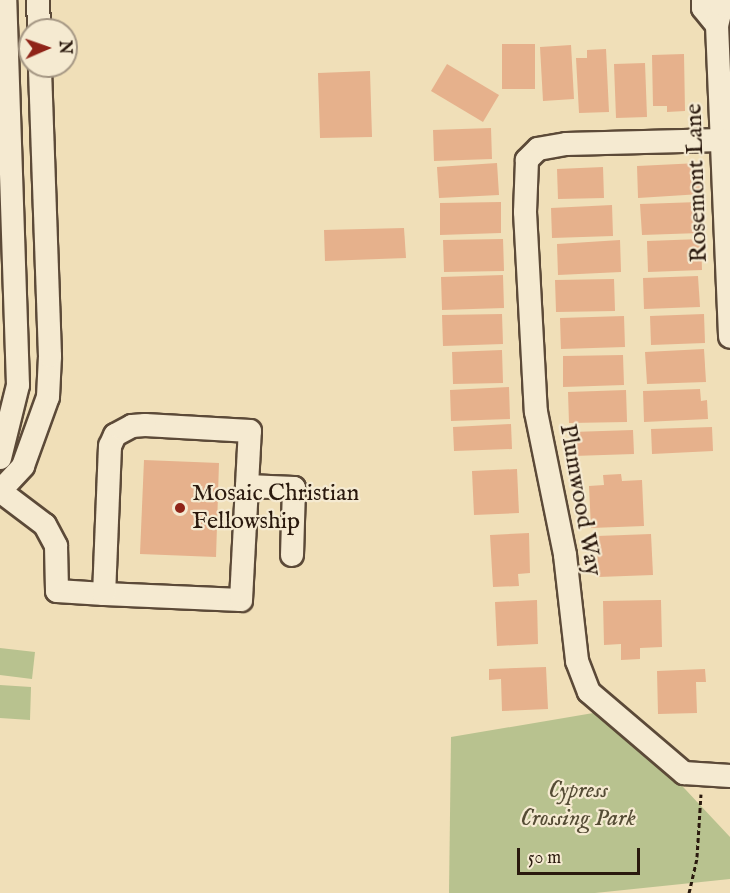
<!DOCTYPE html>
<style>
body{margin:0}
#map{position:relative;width:730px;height:893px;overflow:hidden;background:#f0dfb8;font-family:"IM FELL English",serif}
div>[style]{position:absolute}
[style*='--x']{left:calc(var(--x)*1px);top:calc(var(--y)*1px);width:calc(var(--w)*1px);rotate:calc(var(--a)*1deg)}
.green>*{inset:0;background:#b8c28f}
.building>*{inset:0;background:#e6b18c}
.path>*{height:3px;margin-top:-1.5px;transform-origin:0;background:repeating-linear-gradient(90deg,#2a190e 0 4.5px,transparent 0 7.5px)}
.roads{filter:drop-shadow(2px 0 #5c4a38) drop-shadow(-2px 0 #5c4a38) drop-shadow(0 2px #5c4a38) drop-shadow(0 -2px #5c4a38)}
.minor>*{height:22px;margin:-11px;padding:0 11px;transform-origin:11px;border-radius:11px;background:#f5ead1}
.dots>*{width:16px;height:16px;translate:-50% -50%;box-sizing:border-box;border:3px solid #f5ead1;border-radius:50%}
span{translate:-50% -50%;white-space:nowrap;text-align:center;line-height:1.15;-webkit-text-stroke:4.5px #f5ead1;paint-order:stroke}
.street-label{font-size:24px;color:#2a190e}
.poi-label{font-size:24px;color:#2a190e}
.left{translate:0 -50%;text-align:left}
.park-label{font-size:24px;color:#554c35;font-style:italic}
.north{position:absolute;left:18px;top:18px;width:60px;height:60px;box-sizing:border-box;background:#f5ead1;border:2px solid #a49683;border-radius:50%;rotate:88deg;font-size:16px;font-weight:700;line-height:24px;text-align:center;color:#2a190e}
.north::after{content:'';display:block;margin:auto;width:21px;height:27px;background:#8f2418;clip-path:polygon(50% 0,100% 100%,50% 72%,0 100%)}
.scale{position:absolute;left:517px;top:848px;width:123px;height:27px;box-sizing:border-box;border:3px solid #2a190e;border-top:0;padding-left:8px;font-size:18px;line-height:21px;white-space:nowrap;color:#2a190e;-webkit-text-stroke:4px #f5ead1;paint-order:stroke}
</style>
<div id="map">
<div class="green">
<div style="clip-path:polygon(0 648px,35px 652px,32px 679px,0 675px)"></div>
<div style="clip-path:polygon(0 685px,31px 687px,30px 720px,0 718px)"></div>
<div style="clip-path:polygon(611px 710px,730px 837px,730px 879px,595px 893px,449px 893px,451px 737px)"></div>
</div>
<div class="building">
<div style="clip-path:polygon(502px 44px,535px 44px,535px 89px,502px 89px)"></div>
<div style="clip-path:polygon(571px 45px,574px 99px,543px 101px,540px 47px)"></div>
<div style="clip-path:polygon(606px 49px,609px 112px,579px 113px,576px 58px,587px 58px,587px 50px)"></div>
<div style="clip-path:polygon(684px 54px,685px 111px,667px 112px,667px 106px,653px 106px,652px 55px)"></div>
<div style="clip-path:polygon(645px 63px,647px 117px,616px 118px,614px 64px)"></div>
<div style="clip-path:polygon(447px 64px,499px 95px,483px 122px,431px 91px)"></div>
<div style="clip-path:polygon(370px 71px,372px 137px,320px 138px,318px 73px)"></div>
<div style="clip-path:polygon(491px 128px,492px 159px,434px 161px,433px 130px)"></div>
<div style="clip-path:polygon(497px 163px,499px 195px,439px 198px,437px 167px)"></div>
<div style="clip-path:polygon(699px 163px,701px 194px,638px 198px,637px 166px)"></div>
<div style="clip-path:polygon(603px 167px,604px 198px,558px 199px,557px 169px)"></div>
<div style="clip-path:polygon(501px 202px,501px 233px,440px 235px,440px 203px)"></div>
<div style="clip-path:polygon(699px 202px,700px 233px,642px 235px,640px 204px)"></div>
<div style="clip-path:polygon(612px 205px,613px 236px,552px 238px,551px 208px)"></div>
<div style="clip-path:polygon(404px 228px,406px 258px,325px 261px,324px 230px)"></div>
<div style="clip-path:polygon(503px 239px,504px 271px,444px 272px,443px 240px)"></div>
<div style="clip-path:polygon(701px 239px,702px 270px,648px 272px,647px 241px)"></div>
<div style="clip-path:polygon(620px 240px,621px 272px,558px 275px,557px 244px)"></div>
<div style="clip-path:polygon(503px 275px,504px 308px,442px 310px,441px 277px)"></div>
<div style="clip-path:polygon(698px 276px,700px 307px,644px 309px,643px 278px)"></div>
<div style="clip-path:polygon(614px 279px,615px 311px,556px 312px,555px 280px)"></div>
<div style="clip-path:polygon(502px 314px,503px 344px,443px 346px,442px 315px)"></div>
<div style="clip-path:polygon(704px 314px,705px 343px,651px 345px,650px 316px)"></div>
<div style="clip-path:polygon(624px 316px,625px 347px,561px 349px,560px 318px)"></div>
<div style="clip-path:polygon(704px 349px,706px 382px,647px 384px,645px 352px)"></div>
<div style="clip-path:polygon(502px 350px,503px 383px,453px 384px,452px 352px)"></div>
<div style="clip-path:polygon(623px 355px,624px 385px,563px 387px,563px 356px)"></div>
<div style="clip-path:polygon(509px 387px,510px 419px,451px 421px,450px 390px)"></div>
<div style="clip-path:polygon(700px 389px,701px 401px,707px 400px,708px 419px,644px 422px,643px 391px)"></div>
<div style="clip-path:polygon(626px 390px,627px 422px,569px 423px,568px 392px)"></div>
<div style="clip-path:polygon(511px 424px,512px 449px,454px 451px,453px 427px)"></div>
<div style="clip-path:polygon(712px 427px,713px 451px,652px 454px,651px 429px)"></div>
<div style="clip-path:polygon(633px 430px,634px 454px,573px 456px,572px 432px)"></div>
<div style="clip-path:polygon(144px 460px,219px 463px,216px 557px,140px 554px)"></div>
<div style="clip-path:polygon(517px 469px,519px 513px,474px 515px,472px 471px)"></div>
<div style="clip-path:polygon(621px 474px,622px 481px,642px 480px,644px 526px,591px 528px,589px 486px,604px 485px,603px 475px)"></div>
<div style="clip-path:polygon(529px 533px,530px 573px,518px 574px,519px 586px,493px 587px,490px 535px)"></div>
<div style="clip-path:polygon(651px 534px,653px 575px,598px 577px,597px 536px)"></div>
<div style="clip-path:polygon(537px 600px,538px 644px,497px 646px,495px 602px)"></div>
<div style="clip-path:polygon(661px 600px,662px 647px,640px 648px,640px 659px,621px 660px,621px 644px,604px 645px,603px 601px)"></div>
<div style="clip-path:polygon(546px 667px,548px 709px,502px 711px,501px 679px,489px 680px,489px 669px)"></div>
<div style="clip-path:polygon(705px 669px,706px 682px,696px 682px,697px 713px,658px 714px,657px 671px)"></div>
</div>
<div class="path">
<div style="--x:689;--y:893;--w:37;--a:-77"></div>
<div style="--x:697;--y:857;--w:63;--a:-86.4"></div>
</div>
<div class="roads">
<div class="minor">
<div style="--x:38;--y:0;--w:30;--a:88"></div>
<div style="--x:703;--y:0;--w:8;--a:90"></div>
<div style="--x:703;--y:8;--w:22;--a:51"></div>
<div style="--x:723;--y:0;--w:26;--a:103"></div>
<div style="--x:717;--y:25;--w:312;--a:87.6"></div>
<div style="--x:722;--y:140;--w:156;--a:178.5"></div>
<div style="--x:566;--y:144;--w:28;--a:170"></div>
<div style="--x:538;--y:149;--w:16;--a:135"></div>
<div style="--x:527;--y:160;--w:52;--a:92.2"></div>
<div style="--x:525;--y:212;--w:200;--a:86.9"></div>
<div style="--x:536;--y:412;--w:146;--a:78.5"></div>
<div style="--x:565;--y:555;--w:107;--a:83.5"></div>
<div style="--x:577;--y:661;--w:33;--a:69"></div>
<div style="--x:589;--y:692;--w:125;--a:40.5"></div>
<div style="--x:684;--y:773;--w:46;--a:3.7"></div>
<div style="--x:0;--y:458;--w:75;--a:-76.1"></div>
<div style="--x:18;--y:385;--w:385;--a:-91.9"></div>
<div style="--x:247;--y:486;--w:47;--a:2.4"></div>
<div style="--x:294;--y:488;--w:67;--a:91.7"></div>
<div style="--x:0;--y:491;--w:56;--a:37.1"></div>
<div style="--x:45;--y:525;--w:24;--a:62"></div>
<div style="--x:56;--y:546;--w:45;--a:88.7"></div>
<div style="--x:57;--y:591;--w:47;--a:3.7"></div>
<div style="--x:104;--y:594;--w:137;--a:2.5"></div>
<div style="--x:241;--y:600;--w:169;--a:-87"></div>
<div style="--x:250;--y:431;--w:105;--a:-176.7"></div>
<div style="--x:145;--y:425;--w:13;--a:176"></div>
<div style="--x:132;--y:426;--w:19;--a:152"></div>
<div style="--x:115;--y:435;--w:12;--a:114"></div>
<div style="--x:110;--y:446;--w:148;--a:92.3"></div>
<div style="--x:0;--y:491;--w:34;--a:-47"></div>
<div style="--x:23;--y:466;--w:73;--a:-70.1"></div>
<div style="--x:48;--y:397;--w:41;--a:-87.2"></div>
<div style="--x:50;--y:356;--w:290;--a:-92"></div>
</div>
</div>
<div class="dots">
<div style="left:180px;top:508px;background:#8f2418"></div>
</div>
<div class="street-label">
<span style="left:697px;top:183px;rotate:-92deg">Rosemont Lane</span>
<span style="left:580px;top:500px;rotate:80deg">Plumwood Way</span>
</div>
<div class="poi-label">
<span class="left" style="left:192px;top:508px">Mosaic Christian<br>Fellowship</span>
</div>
<div class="park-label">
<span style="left:578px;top:805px">Cypress<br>Crossing Park</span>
</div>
<div class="north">N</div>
<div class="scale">50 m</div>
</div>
